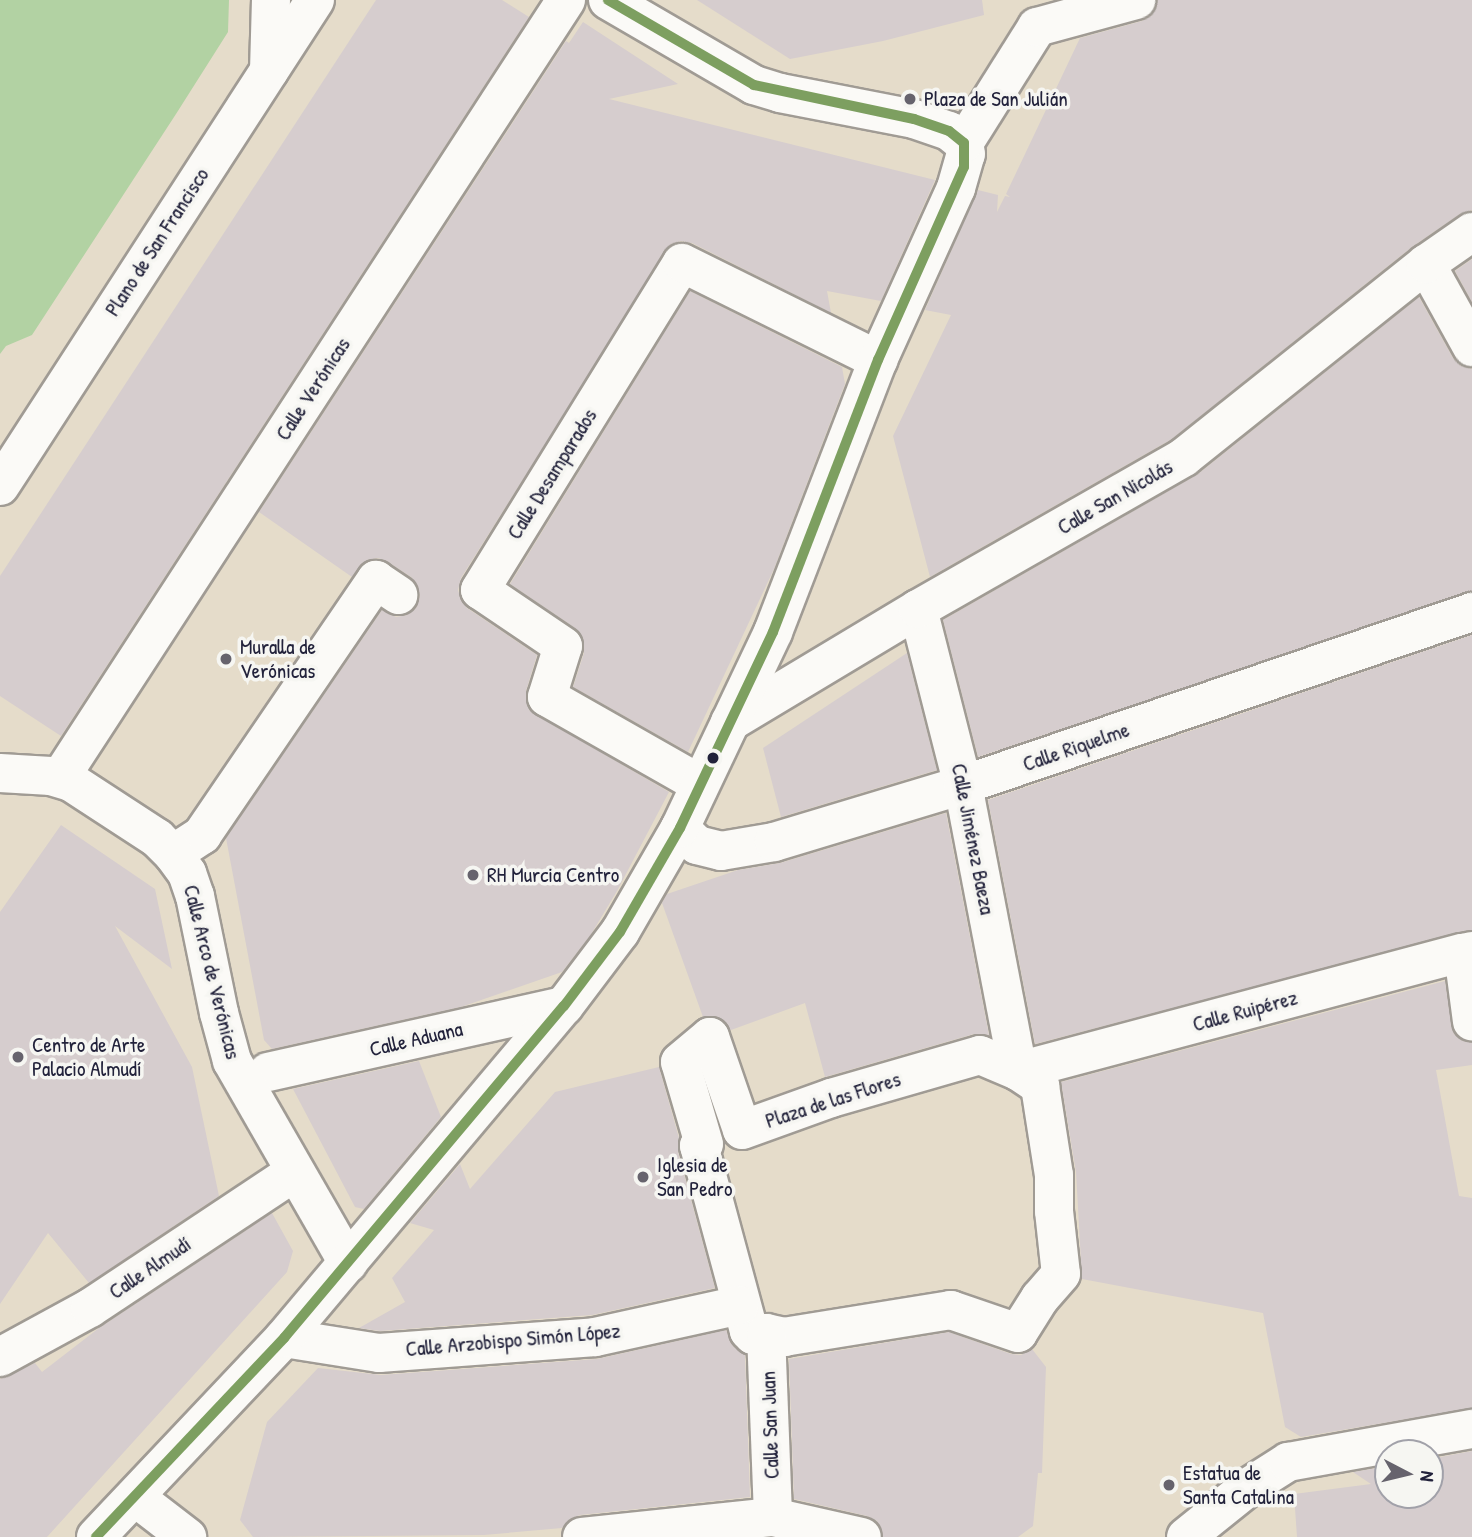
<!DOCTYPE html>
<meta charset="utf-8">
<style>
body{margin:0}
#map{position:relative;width:1472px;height:1537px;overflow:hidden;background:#e5dcca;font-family:"Patrick Hand",sans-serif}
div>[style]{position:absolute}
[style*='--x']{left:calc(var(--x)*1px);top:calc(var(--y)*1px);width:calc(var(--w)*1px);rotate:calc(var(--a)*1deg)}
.green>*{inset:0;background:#b2d2a3}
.building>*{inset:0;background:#d6cdce}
.roads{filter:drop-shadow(2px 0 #a09b94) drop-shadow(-2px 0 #a09b94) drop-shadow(0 2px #a09b94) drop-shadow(0 -2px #a09b94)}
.pedestrian>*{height:38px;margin:-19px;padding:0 19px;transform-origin:19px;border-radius:19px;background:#fbfaf7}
.minor>*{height:38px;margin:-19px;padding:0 19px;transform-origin:19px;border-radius:19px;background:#fbfaf7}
.bus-1>*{height:10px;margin:-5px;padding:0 5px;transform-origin:5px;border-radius:5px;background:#7d9f60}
.dots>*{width:19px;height:19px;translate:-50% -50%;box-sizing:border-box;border:4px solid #f6f6f2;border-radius:50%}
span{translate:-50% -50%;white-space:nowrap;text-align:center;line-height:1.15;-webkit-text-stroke:7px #f6f6f2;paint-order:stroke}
.poi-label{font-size:21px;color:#22223b}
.left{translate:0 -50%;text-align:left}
.street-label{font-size:21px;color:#22223b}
.north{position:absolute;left:1374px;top:1439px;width:70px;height:70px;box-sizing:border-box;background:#f6f6f2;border:2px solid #a1a1a9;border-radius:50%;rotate:97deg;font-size:19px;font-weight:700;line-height:28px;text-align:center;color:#22223b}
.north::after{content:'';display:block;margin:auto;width:24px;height:32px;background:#66636d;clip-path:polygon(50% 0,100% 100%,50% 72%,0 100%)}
</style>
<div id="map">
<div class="green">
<div style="clip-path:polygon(0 0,229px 0,228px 32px,176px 114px,32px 335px,6px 346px,0 354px)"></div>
</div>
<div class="building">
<div style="clip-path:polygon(376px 0,502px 0,529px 17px,61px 736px,0 696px,0 576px)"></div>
<div style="clip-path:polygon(697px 0,982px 0,984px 15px,883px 41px,790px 59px)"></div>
<div style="clip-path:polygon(1157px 0,1472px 0,1472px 210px,1460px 214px,1412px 247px,1172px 439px,930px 577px,893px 436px,951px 315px,925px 310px,978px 190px,998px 195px,997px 212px,1005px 196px,1010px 197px,1006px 194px,1080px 38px,1142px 21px,1152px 15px)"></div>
<div style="clip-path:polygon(583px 22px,678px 84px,609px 99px,935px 180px,881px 301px,827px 291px,831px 313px,692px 243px,681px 241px,671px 244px,461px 578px,458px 590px,461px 600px,467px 608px,537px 655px,526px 691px,529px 710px,669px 792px,617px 891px,590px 936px,562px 972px,461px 1007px,272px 1049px,264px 1040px,226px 838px,382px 610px,396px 617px,407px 615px,416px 608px,420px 596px,417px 585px,411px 577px,388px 562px,378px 558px,367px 560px,352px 577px,259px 512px,566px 41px,569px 43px)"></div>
<div style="clip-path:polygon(1472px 259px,1472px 302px,1455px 271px)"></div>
<div style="clip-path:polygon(690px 291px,842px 367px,845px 384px,774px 569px,688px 752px,573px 687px,584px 653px,583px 638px,575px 628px,510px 584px)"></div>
<div style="clip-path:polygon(1419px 297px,1453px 358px,1461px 366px,1472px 369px,1472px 591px,978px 757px,943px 620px,1198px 474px)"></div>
<div style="clip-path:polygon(1472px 635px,1472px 930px,1035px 1044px,988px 800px)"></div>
<div style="clip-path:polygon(907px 653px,937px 770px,781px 817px,763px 748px)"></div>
<div style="clip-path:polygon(946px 813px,989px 1035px,974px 1034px,825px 1077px,805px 1003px,731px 1030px,716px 1016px,703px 1017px,662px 903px,667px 894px,738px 870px,780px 863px)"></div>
<div style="clip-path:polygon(61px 825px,155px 889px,172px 969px,115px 926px,192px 1067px,219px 1196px,89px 1283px,48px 1233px,0 1304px,0 912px)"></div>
<div style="clip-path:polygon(1445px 981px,1454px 1034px,1463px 1041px,1472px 1042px,1472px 1065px,1436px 1070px,1459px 1196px,1472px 1198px,1472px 1408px,1301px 1437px,1285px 1427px,1263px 1313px,1082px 1279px,1076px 1172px,1061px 1082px)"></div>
<div style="clip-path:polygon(419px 1061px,441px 1117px,364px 1209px,355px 1207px,293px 1089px)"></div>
<div style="clip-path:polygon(659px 1067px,679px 1138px,678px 1152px,715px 1288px,592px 1315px,380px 1331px,359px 1328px,405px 1302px,392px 1278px,434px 1230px,410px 1223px,460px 1164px,470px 1189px,555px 1092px)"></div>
<div style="clip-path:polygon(272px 1213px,293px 1251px,287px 1272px,47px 1537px,0 1537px,0 1379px,35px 1363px,42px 1372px,99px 1328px)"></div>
<div style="clip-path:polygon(726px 1330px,733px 1346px,745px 1355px,750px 1497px,580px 1515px,570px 1519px,562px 1528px,484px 1535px,253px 1537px,240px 1520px,267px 1422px,318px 1368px,381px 1375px,597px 1359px)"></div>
<div style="clip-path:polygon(949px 1332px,1011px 1354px,1021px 1355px,1032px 1349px,1046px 1367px,1042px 1473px,1038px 1473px,1033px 1526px,1018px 1537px,883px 1537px,877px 1521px,867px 1516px,794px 1499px,789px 1359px)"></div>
<div style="clip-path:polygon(1472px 1451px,1472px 1537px,1297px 1537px,1294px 1494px,1371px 1484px,1353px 1472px,1388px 1466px,1388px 1495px,1430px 1495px,1430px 1459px)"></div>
</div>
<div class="roads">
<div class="pedestrian">
<div style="--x:918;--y:609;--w:182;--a:75.7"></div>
<div style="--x:963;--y:785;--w:291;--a:79.1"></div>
<div style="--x:1018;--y:1071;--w:460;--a:-14.9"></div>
<div style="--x:60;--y:778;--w:928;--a:-56.96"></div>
<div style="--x:173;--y:854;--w:35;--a:-33"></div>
<div style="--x:202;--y:835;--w:309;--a:-55.7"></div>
<div style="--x:376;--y:580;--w:27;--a:34"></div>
<div style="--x:710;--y:1037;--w:98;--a:71"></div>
<div style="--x:742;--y:1130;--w:95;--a:-19.8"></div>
<div style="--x:831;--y:1098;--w:155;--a:-16.1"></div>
<div style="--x:980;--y:1055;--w:41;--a:22.8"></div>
<div style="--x:1018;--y:1071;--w:27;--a:34"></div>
<div style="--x:1040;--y:1086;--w:90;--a:81.1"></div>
<div style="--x:1054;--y:1175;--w:36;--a:90"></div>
<div style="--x:1054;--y:1211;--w:63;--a:83.7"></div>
<div style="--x:1061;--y:1274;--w:32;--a:131"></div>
<div style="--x:1040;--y:1298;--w:41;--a:122.2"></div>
<div style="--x:1018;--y:1333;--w:71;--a:-161.1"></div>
<div style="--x:951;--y:1310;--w:168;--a:170.8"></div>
<div style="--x:785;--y:1337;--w:19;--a:-168"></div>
<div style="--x:766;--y:1333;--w:13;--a:171"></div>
<div style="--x:753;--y:1335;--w:6;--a:-135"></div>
<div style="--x:749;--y:1331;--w:192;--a:-105.1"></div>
<div style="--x:699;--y:1146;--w:5;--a:-22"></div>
<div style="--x:704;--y:1144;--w:85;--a:-106.3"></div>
<div style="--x:680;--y:1062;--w:39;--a:-40"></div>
<div style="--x:268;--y:1072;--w:303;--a:-12.6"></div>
<div style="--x:766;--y:1333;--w:184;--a:87.8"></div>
<div style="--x:284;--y:1338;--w:96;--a:9"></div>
<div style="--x:379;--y:1353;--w:217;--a:-4.2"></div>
<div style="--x:595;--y:1337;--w:148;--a:-12.4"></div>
<div style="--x:0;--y:1357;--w:102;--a:-28.6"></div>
<div style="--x:90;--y:1308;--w:246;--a:-33.6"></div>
</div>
<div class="minor">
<div style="--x:608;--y:0;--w:169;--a:30.2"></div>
<div style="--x:754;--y:85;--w:27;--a:17"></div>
<div style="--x:780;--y:93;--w:136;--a:11"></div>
<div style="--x:914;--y:119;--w:37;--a:19"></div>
<div style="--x:949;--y:131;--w:19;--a:39"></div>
<div style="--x:269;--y:71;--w:71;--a:-88.4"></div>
<div style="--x:1426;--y:264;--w:95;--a:61"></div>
<div style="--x:0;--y:486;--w:579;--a:-57.05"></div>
<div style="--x:730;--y:722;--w:219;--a:-31"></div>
<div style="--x:918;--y:609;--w:306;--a:-29.7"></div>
<div style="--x:1184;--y:457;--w:310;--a:-38.6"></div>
<div style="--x:1426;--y:264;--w:56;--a:-34.8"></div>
<div style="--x:0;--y:773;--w:51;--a:3.4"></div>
<div style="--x:51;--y:776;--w:21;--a:17"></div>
<div style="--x:71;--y:782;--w:103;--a:33.1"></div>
<div style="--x:157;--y:838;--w:23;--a:45"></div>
<div style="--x:173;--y:854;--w:24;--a:54"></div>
<div style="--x:187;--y:873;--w:24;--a:71"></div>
<div style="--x:195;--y:896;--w:119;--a:78.4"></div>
<div style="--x:219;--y:1013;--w:50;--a:74.8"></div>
<div style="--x:232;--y:1061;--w:233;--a:60.1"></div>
<div style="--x:700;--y:784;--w:176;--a:-150.4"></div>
<div style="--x:547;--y:697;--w:53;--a:-72.6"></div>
<div style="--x:563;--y:646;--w:100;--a:-146"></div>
<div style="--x:480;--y:590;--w:384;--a:-58.3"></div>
<div style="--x:682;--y:263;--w:219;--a:26.3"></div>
<div style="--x:680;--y:828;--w:24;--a:45"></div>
<div style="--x:697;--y:845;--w:25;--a:14"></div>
<div style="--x:721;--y:851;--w:54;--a:-9.6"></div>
<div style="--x:774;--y:842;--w:197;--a:-16.8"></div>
<div style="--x:963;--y:785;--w:538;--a:-18.77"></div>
<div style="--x:1472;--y:951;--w:9;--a:167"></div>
<div style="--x:1463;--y:953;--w:69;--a:82.5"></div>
<div style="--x:135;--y:1497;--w:66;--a:37.6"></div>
<div style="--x:96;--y:1537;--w:274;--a:-46.6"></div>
<div style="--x:284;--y:1338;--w:434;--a:-49.9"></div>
<div style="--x:564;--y:1006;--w:93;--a:-52.9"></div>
<div style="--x:620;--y:932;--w:120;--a:-60"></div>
<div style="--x:680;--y:828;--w:217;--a:-64.6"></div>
<div style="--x:773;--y:632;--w:292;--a:-68.9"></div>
<div style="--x:878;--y:360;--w:189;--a:-65.6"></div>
<div style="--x:956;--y:188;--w:35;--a:-74"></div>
<div style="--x:966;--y:154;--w:11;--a:-100"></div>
<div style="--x:964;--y:143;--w:137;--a:-57.8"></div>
<div style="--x:1037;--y:27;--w:103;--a:-15.3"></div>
<div style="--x:582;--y:1537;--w:192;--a:-6"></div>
<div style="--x:773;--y:1517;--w:91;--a:12.7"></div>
<div style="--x:1186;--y:1537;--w:78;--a:-38.8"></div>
<div style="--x:1247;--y:1488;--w:49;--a:-32.4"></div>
<div style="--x:1288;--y:1462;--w:187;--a:-10.2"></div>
</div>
</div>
<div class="bus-1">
<div style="--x:96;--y:1537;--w:274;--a:-46.6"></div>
<div style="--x:284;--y:1338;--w:434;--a:-49.9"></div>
<div style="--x:564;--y:1006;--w:93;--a:-52.9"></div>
<div style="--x:620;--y:932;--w:120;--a:-60"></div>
<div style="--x:680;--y:828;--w:217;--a:-64.6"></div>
<div style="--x:773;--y:632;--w:292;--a:-68.9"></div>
<div style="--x:878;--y:360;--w:211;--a:-66"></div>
<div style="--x:964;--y:167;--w:24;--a:-90"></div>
<div style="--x:964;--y:143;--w:19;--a:-141"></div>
<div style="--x:949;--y:131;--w:37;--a:-161"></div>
<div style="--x:914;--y:119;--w:164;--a:-168"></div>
<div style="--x:754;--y:85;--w:169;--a:-149.8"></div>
</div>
<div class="dots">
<div style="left:910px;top:99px;background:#66636d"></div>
<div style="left:226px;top:659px;background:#66636d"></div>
<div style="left:713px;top:758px;background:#22223b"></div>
<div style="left:473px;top:875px;background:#66636d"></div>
<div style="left:18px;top:1057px;background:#66636d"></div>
<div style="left:643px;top:1177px;background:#66636d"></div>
<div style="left:1169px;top:1485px;background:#66636d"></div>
</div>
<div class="poi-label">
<span class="left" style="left:924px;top:99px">Plaza de San Julián</span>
<span class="left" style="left:240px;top:659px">Muralla de<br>Verónicas</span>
<span class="left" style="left:487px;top:875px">RH Murcia Centro</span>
<span class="left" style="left:32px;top:1057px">Centro de Arte<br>Palacio Almudí</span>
<span class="left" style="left:657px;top:1177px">Iglesia de<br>San Pedro</span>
<span class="left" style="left:1183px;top:1485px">Estatua de<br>Santa Catalina</span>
</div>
<div class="street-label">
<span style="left:157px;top:242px;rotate:-57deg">Plano de San Francisco</span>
<span style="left:313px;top:389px;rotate:-57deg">Calle Verónicas</span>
<span style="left:552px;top:474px;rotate:-58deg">Calle Desamparados</span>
<span style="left:1115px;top:497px;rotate:-30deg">Calle San Nicolás</span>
<span style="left:1076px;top:747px;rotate:-19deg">Calle Riquelme</span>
<span style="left:973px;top:839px;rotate:79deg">Calle Jiménez Baeza</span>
<span style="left:212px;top:972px;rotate:76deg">Calle Arco de Verónicas</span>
<span style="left:1245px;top:1011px;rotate:-15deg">Calle Ruipérez</span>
<span style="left:416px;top:1039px;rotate:-13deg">Calle Aduana</span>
<span style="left:833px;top:1100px;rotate:-18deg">Plaza de las Flores</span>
<span style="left:150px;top:1268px;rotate:-34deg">Calle Almudí</span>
<span style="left:513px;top:1340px;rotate:-5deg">Calle Arzobispo Simón López</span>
<span style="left:770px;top:1425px;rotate:-92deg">Calle San Juan</span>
</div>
<div class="north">N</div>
</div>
